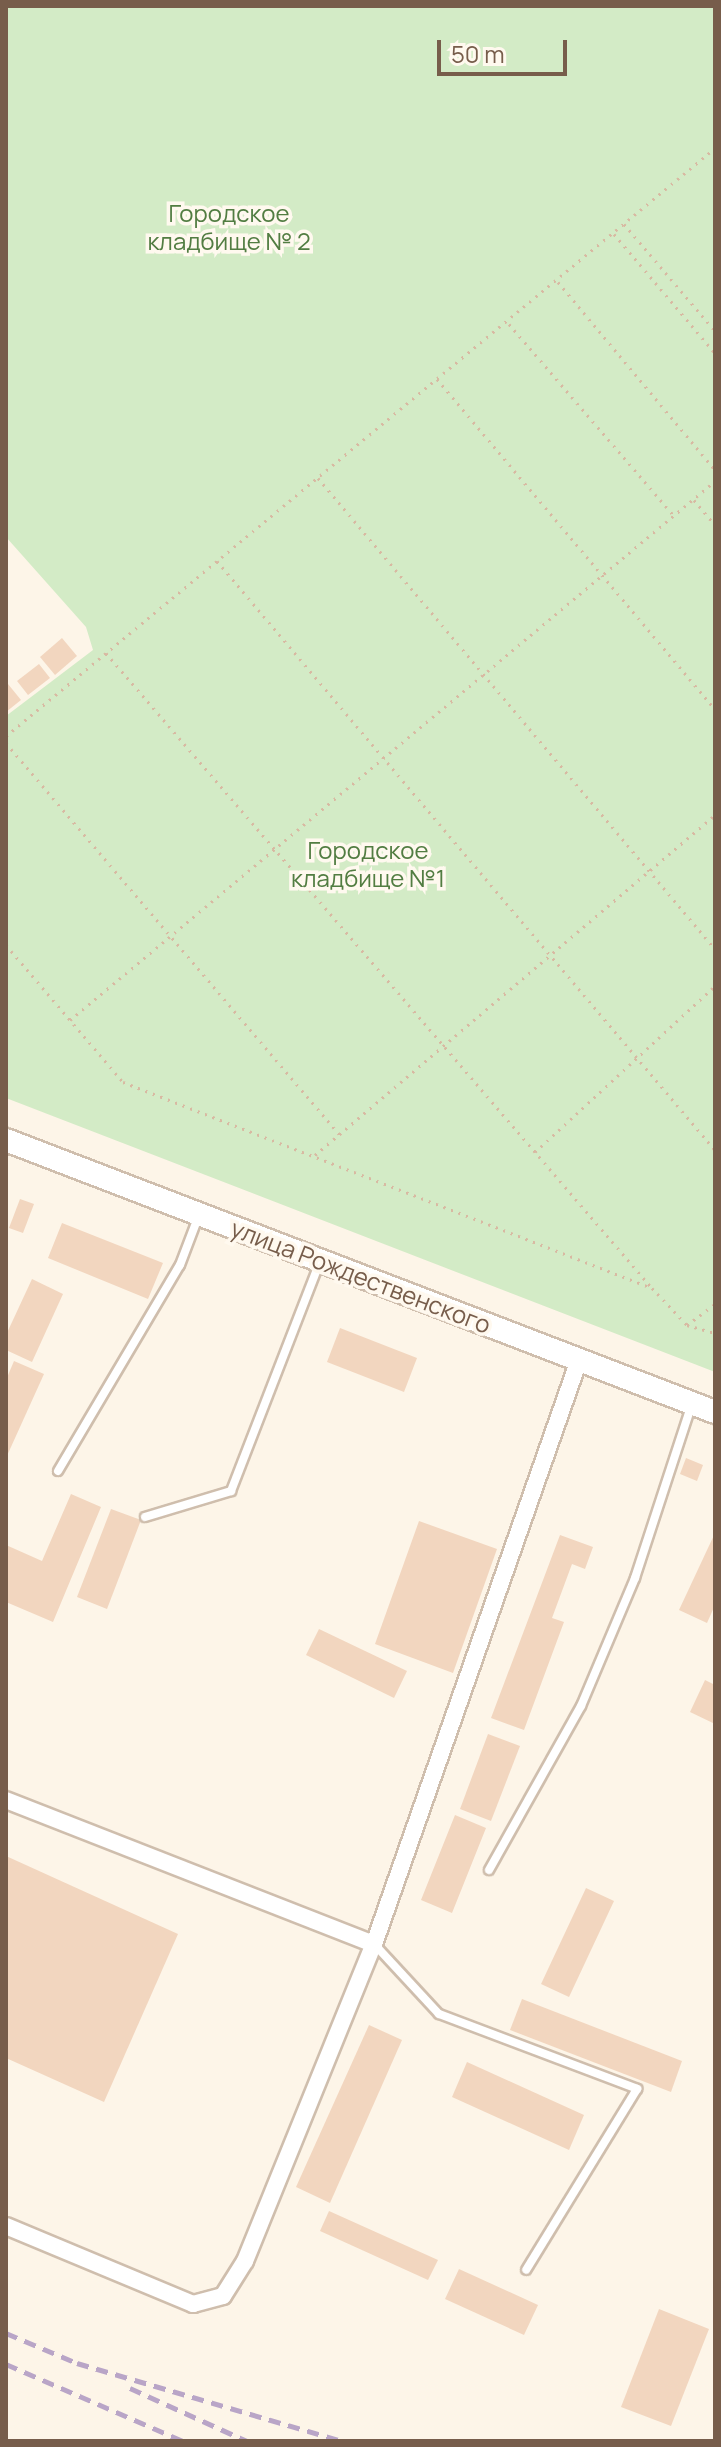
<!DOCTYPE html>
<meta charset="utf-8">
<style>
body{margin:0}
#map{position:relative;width:721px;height:2447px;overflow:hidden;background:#fdf5e8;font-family:Manrope,sans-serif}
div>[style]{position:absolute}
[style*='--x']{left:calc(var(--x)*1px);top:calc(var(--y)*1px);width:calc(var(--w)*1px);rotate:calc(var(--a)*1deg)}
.green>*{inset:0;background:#d3ebc6}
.building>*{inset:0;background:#f2d6bf}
.path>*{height:3px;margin-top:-1.5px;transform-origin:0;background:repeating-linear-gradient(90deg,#d8b9a2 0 2px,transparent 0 8px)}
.roads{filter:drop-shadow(2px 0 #cfbead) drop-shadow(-2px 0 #cfbead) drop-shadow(0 2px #cfbead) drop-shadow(0 -2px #cfbead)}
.service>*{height:8px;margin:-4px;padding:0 4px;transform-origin:4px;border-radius:4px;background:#fff}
.minor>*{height:16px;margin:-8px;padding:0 8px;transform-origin:8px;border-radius:8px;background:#fff}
.secondary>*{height:22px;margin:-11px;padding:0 11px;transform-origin:11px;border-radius:11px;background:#fff}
.rail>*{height:5px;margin-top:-2.5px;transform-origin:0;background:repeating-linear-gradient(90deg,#b9a5c7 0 12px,transparent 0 20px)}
span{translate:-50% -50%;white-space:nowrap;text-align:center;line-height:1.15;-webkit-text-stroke:7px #fff9ef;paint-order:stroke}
.park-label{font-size:24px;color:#527d42}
.street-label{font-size:24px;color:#775d4b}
.frame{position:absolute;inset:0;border:8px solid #775d4b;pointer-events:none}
.scale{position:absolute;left:437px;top:40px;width:130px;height:36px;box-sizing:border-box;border:4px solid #775d4b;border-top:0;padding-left:10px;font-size:24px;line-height:28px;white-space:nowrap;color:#775d4b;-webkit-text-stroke:6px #fff9ef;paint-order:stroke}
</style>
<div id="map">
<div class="green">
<div style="clip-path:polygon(6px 6px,715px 6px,715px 1372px,6px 1098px,6px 716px,93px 650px,86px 627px,6px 537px)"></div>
</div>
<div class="building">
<div style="clip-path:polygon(62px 638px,77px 656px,55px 675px,40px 657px)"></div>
<div style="clip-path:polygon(39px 664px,50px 678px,28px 695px,17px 681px)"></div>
<div style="clip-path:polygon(8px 684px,21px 700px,6px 712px,6px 686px)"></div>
<div style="clip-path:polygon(20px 1199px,34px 1204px,23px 1233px,9px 1228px)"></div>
<div style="clip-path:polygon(62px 1223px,163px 1263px,148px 1299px,48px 1258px)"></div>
<div style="clip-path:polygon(32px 1279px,63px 1294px,32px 1362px,6px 1350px,6px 1335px)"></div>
<div style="clip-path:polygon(340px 1328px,417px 1358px,404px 1392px,327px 1362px)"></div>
<div style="clip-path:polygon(14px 1361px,44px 1374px,6px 1458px,6px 1380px)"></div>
<div style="clip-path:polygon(686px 1458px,703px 1465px,697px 1481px,680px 1474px)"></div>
<div style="clip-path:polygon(71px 1494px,101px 1507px,53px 1622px,6px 1602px,6px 1545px,42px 1561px)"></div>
<div style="clip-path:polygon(111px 1509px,141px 1520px,107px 1609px,77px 1597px)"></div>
<div style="clip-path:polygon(419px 1521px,497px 1549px,453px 1673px,375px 1644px)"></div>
<div style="clip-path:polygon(715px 1533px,715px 1605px,707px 1623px,679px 1610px)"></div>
<div style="clip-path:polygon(560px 1535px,593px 1547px,585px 1569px,572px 1564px,552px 1618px,564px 1622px,524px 1730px,491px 1718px)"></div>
<div style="clip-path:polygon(319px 1629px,407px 1671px,394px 1698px,306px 1655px)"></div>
<div style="clip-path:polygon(705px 1680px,715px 1685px,715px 1724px,690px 1712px)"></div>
<div style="clip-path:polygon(488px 1734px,520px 1746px,491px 1821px,460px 1809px)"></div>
<div style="clip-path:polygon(455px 1815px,486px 1828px,452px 1913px,421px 1900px)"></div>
<div style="clip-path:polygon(6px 1856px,178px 1934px,104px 2102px,6px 2058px)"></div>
<div style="clip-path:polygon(586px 1888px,614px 1901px,569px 1997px,541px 1984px)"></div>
<div style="clip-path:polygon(522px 1999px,682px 2061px,671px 2092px,510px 2030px)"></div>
<div style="clip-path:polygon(369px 2025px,402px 2040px,330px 2203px,296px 2187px)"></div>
<div style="clip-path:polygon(467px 2062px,584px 2115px,569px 2150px,452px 2097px)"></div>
<div style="clip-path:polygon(329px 2211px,438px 2260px,428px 2280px,320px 2231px)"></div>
<div style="clip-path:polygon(459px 2269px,538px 2305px,524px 2335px,445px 2299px)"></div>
<div style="clip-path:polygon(659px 2309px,709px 2329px,671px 2426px,621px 2407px)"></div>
</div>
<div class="path">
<div style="--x:624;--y:224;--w:140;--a:49.6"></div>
<div style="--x:614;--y:234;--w:156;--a:49.7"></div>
<div style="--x:558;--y:282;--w:245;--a:50.1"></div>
<div style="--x:509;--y:324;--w:252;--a:49.3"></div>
<div style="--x:437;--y:379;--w:431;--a:49.9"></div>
<div style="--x:318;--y:478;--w:616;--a:49.87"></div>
<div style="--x:694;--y:500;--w:33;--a:50"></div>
<div style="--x:217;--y:561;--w:771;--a:49.79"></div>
<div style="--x:106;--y:653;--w:837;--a:49.31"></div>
<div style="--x:6;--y:736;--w:921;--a:-39.67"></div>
<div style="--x:6;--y:743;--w:514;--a:49.58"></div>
<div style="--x:6;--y:945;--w:180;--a:49.5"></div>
<div style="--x:123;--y:1082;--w:568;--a:21.28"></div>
<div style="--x:652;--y:1288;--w:51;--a:46.6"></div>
<div style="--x:687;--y:1325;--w:29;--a:16"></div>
<div style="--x:70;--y:1020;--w:841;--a:-39.88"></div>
<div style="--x:535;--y:1152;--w:245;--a:-42.7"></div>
<div style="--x:315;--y:1155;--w:525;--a:-40.36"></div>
<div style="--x:687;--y:1325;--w:35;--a:-37"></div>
</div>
<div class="roads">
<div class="service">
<div style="--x:58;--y:1471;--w:239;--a:-59.4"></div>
<div style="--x:180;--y:1265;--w:53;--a:-69.2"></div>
<div style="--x:145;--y:1517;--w:90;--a:-16.8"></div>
<div style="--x:231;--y:1491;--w:246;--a:-68.8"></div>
<div style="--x:489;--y:1870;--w:188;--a:-60.7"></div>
<div style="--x:581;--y:1706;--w:139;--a:-67.1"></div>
<div style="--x:635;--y:1578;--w:183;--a:-71.9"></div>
<div style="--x:375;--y:1945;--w:94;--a:47.2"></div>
<div style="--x:439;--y:2014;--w:212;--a:20.7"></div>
<div style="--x:637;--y:2089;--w:212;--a:121.5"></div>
</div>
<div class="minor">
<div style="--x:6;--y:1800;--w:395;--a:21.4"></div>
<div style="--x:6;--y:2226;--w:203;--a:22.6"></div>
<div style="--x:193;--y:2304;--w:31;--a:-15"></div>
<div style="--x:223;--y:2296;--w:41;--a:-57.8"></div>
<div style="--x:245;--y:2261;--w:342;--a:-67.9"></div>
<div style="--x:374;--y:1944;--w:619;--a:-70.66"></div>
</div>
<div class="secondary">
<div style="--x:6;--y:1140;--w:759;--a:20.99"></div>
</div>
</div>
<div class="rail">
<div style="--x:6;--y:2333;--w:77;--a:22.9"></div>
<div style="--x:77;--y:2363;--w:276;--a:16.4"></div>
<div style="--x:6;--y:2364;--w:193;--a:23.5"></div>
<div style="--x:130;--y:2388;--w:128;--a:24.4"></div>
</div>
<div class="park-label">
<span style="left:229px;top:227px">Городское<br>кладбище № 2</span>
<span style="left:368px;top:864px">Городское<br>кладбище №1</span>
</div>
<div class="street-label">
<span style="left:361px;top:1276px;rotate:21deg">улица Рождественского</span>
</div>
<div class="frame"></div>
<div class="scale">50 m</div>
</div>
